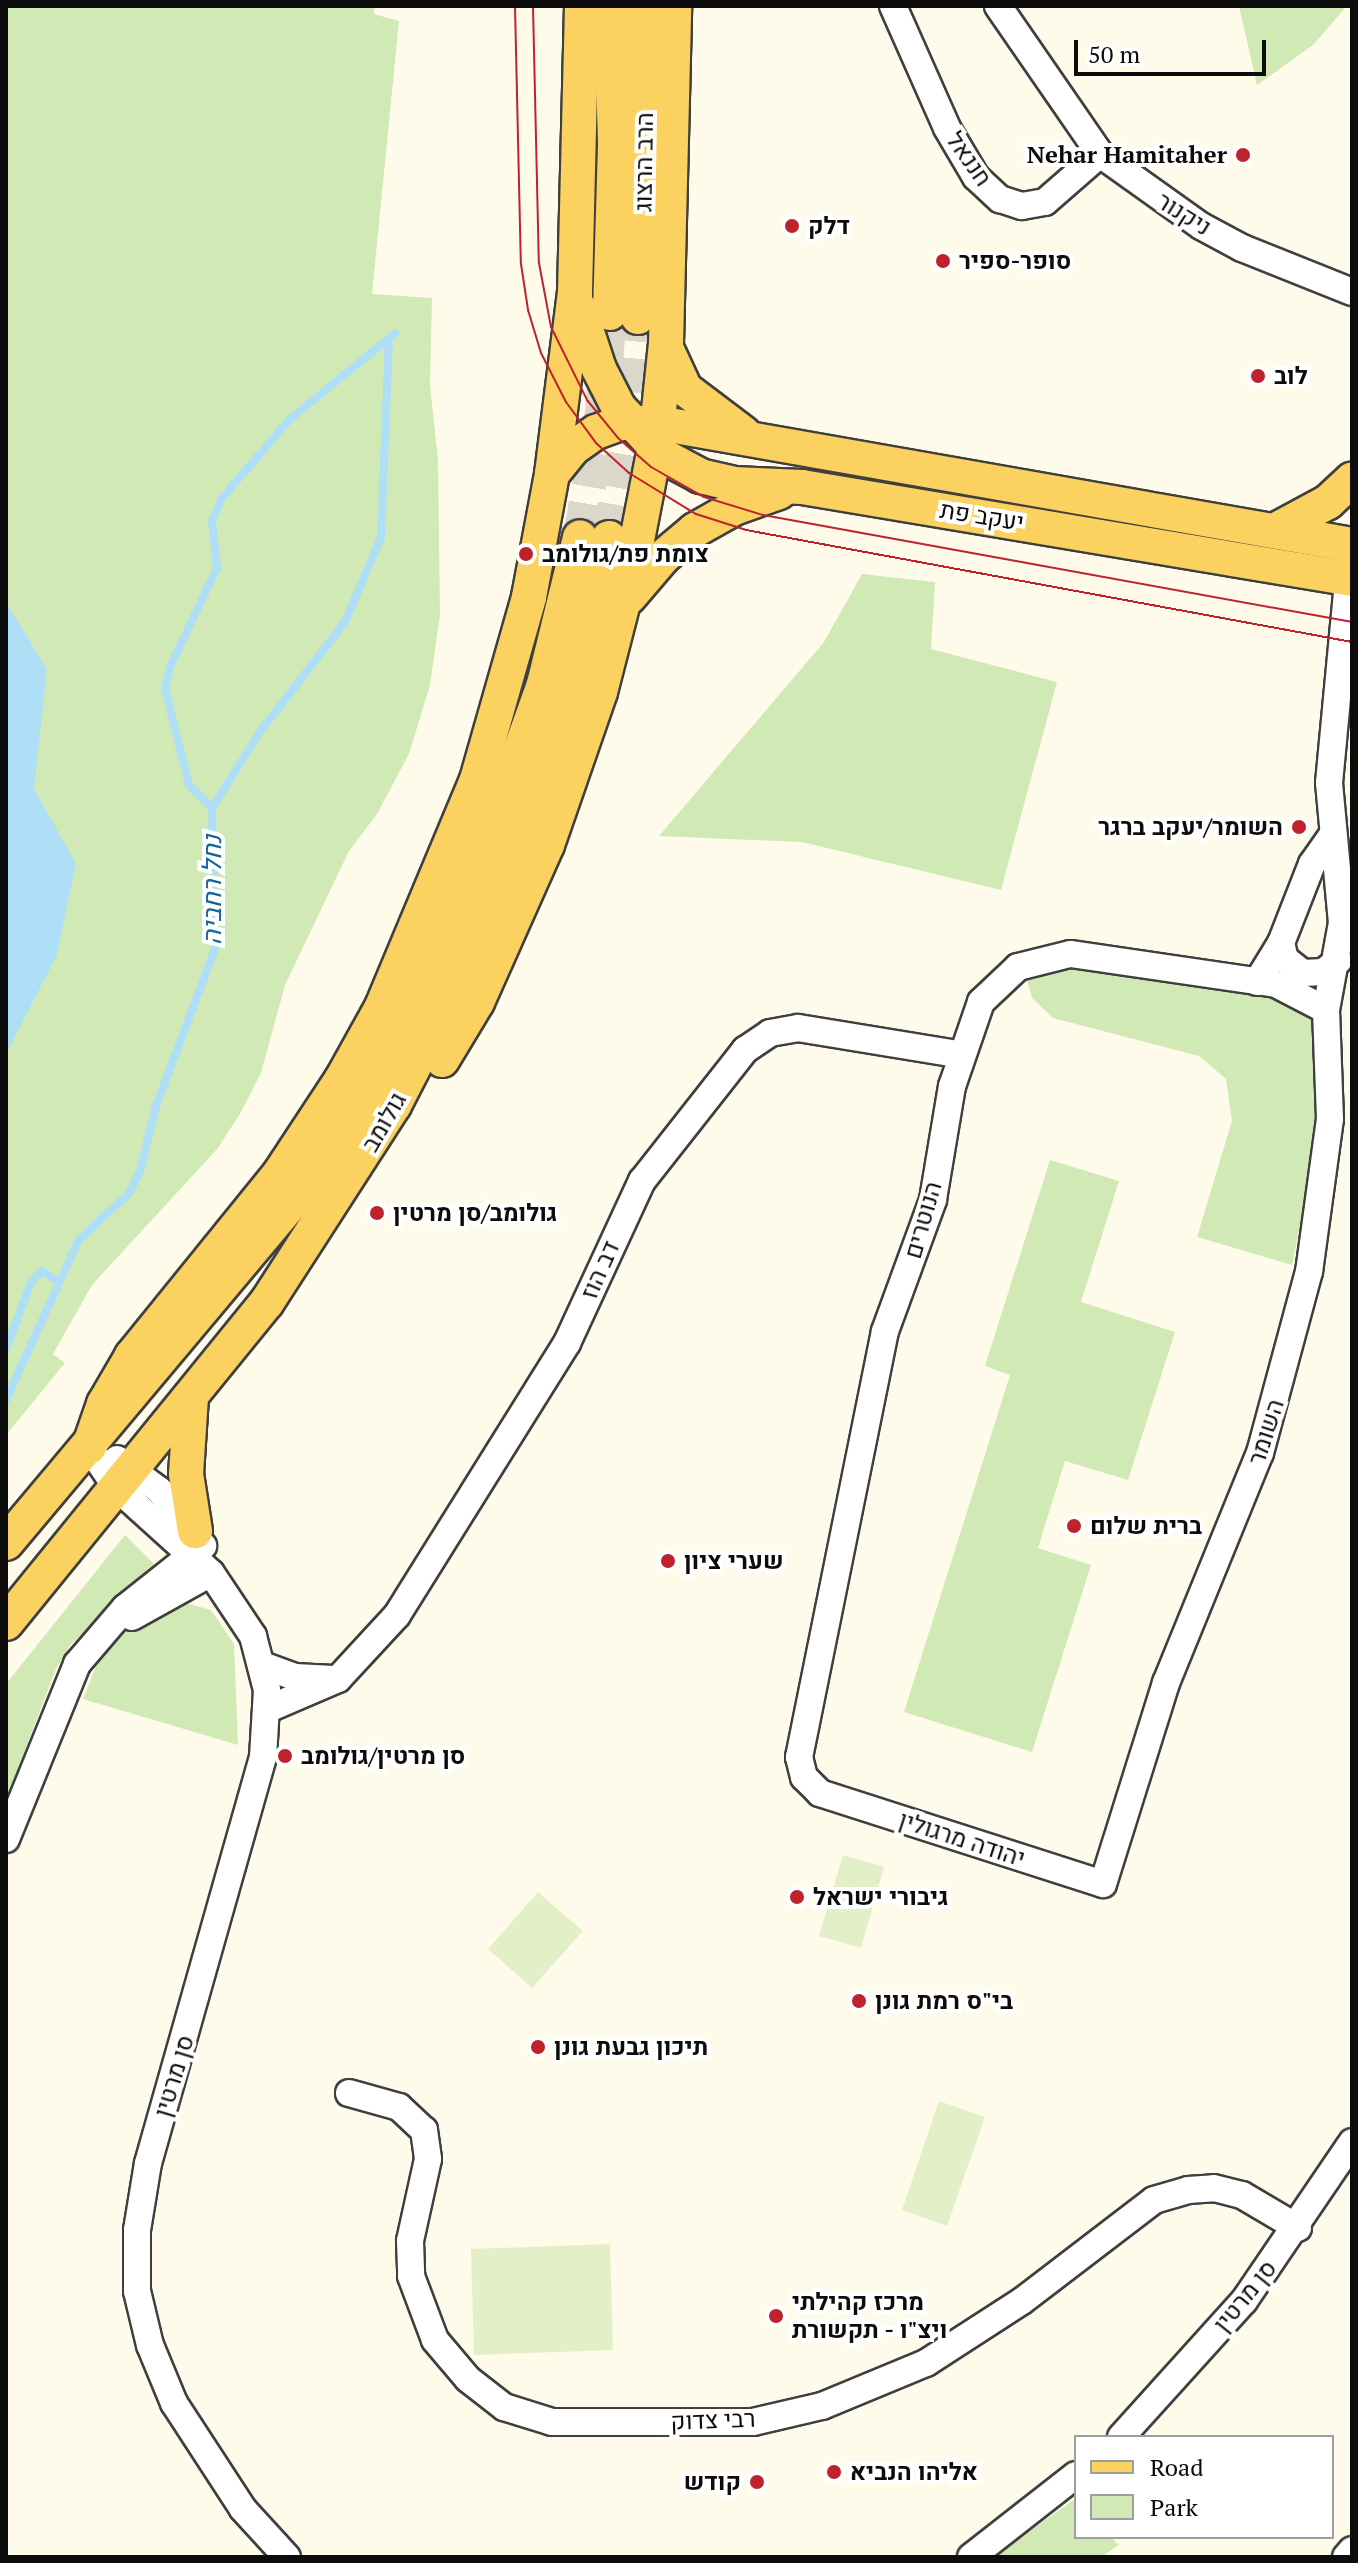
<!DOCTYPE html>
<meta charset="utf-8">
<style>
body{margin:0}
#map{position:relative;width:1358px;height:2563px;overflow:hidden;background:#fffbeb;font-family:"PT Serif",Heebo,serif}
div>[style]{position:absolute}
[style*='--x']{left:calc(var(--x)*1px);top:calc(var(--y)*1px);width:calc(var(--w)*1px);rotate:calc(var(--a)*1deg)}
.green>*{inset:0;background:#d1e9b5}
.pitch>*{inset:0;background:#e3f0c7}
.water>*{inset:0;background:#afdef7}
.stream>*{height:8px;margin:-4px;padding:0 4px;transform-origin:4px;border-radius:4px;background:#afdef7}
.major-tunnel>*{height:34px;margin-top:-17px;transform-origin:0;background:repeating-linear-gradient(90deg,#dbd7ca 0 34px,transparent 0 51px)}
.roads{filter:drop-shadow(2px 0 #3f3f3f) drop-shadow(-2px 0 #3f3f3f) drop-shadow(0 2px #3f3f3f) drop-shadow(0 -2px #3f3f3f)}
.minor>*{height:26px;margin:-13px;padding:0 13px;transform-origin:13px;border-radius:13px;background:#fff}
.major>*{height:34px;margin:-17px;padding:0 17px;transform-origin:17px;border-radius:17px;background:#fbd25f}
.tram>*{height:2px;margin:-1px;padding:0 1px;transform-origin:1px;border-radius:1px;background:#be222d}
.dots>*{width:22px;height:22px;translate:-50% -50%;box-sizing:border-box;border:4px solid #fff;border-radius:50%}
span{translate:-50% -50%;white-space:nowrap;text-align:center;line-height:1.15;-webkit-text-stroke:8px #fff;paint-order:stroke}
.poi-label{font-size:24px;color:#0c0c0c;font-weight:700}
.right{translate:-100% -50%;text-align:right}
.left{translate:0 -50%;text-align:left}
.street-label{font-size:24px;color:#0c0c0c}
.water-label{font-size:26px;color:#14659f;font-style:italic}
.frame{position:absolute;inset:0;border:8px solid #0c0c0c;pointer-events:none}
.legend{position:absolute;left:1074px;top:2435px;width:260px;height:104px;box-sizing:border-box;background:#fff;border:2px solid #9e9e9e;margin:0;padding:10px 14px;list-style:none;font-size:24px;color:#0c0c0c}
.legend li{display:flex;align-items:center;gap:16px;height:40px}
.legend b{width:40px;border:2px solid #9e9e9e}
.scale{position:absolute;left:1074px;top:40px;width:192px;height:36px;box-sizing:border-box;border:4px solid #0c0c0c;border-top:0;padding-left:10px;font-size:24px;line-height:28px;white-space:nowrap;color:#0c0c0c;-webkit-text-stroke:6px #fff;paint-order:stroke}
</style>
<div id="map">
<div class="green">
<div style="clip-path:polygon(6px 6px,375px 6px,374px 14px,399px 21px,372px 294px,432px 298px,430px 385px,438px 460px,440px 615px,430px 685px,409px 754px,377px 814px,349px 851px,285px 985px,261px 1073px,241px 1112px,218px 1148px,92px 1285px,53px 1354px,65px 1363px,6px 1435px)"></div>
<div style="clip-path:polygon(1239px 6px,1347px 6px,1313px 45px,1257px 85px)"></div>
<div style="clip-path:polygon(862px 574px,935px 582px,931px 649px,1057px 682px,1001px 890px,802px 842px,659px 836px,824px 642px)"></div>
<div style="clip-path:polygon(1062px 963px,1275px 995px,1320px 1026px,1316px 1144px,1292px 1265px,1197px 1237px,1232px 1121px,1226px 1079px,1199px 1056px,1053px 1018px,1032px 998px,1024px 969px)"></div>
<div style="clip-path:polygon(1050px 1160px,1119px 1181px,1081px 1302px,1175px 1332px,1128px 1480px,1065px 1461px,1038px 1548px,1091px 1565px,1032px 1752px,904px 1712px,1010px 1375px,985px 1366px)"></div>
<div style="clip-path:polygon(125px 1535px,158px 1568px,71px 1644px,56px 1669px,6px 1799px,6px 1684px)"></div>
<div style="clip-path:polygon(182px 1602px,211px 1610px,234px 1644px,238px 1745px,83px 1699px,103px 1649px,129px 1628px)"></div>
<div style="clip-path:polygon(1075px 2499px,1076px 2537px,1111px 2537px,1119px 2545px,1101px 2557px,993px 2557px)"></div>
</div>
<div class="pitch">
<div style="clip-path:polygon(843px 1855px,884px 1867px,861px 1948px,819px 1936px)"></div>
<div style="clip-path:polygon(538px 1892px,583px 1931px,532px 1988px,488px 1949px)"></div>
<div style="clip-path:polygon(939px 2101px,985px 2117px,947px 2226px,902px 2210px)"></div>
<div style="clip-path:polygon(610px 2244px,613px 2350px,474px 2355px,471px 2249px)"></div>
</div>
<div class="water">
<div style="clip-path:polygon(6px 602px,47px 669px,34px 789px,76px 863px,57px 955px,6px 1054px)"></div>
</div>
<div class="stream">
<div style="--x:212;--y:808;--w:90;--a:-57.7"></div>
<div style="--x:260;--y:732;--w:139;--a:-52.3"></div>
<div style="--x:345;--y:622;--w:92;--a:-67"></div>
<div style="--x:381;--y:537;--w:198;--a:-87.7"></div>
<div style="--x:6;--y:1349;--w:72;--a:-69.5"></div>
<div style="--x:31;--y:1282;--w:16;--a:-45"></div>
<div style="--x:42;--y:1271;--w:20;--a:33"></div>
<div style="--x:6;--y:1400;--w:175;--a:-65.6"></div>
<div style="--x:78;--y:1241;--w:71;--a:-43.3"></div>
<div style="--x:130;--y:1192;--w:23;--a:-65"></div>
<div style="--x:140;--y:1171;--w:67;--a:-76.2"></div>
<div style="--x:156;--y:1106;--w:171;--a:-69.4"></div>
<div style="--x:216;--y:946;--w:138;--a:-91.7"></div>
<div style="--x:212;--y:808;--w:33;--a:-135"></div>
<div style="--x:189;--y:785;--w:99;--a:-104"></div>
<div style="--x:165;--y:689;--w:23;--a:-77"></div>
<div style="--x:170;--y:667;--w:110;--a:-64.6"></div>
<div style="--x:217;--y:568;--w:47;--a:-96.1"></div>
<div style="--x:212;--y:521;--w:25;--a:-67"></div>
<div style="--x:222;--y:498;--w:104;--a:-49.3"></div>
<div style="--x:290;--y:419;--w:136;--a:-39.1"></div>
</div>
<div class="major-tunnel">
<div style="--x:580;--y:537;--w:127;--a:-80"></div>
<div style="--x:602;--y:412;--w:99;--a:-85.4"></div>
<div style="--x:609;--y:538;--w:97;--a:-79.9"></div>
<div style="--x:626;--y:443;--w:127;--a:-84.6"></div>
</div>
<div class="roads">
<div class="minor">
<div style="--x:893;--y:6;--w:133;--a:66.1"></div>
<div style="--x:947;--y:128;--w:57;--a:59.4"></div>
<div style="--x:976;--y:177;--w:33;--a:43"></div>
<div style="--x:1000;--y:199;--w:23;--a:18"></div>
<div style="--x:1022;--y:206;--w:23;--a:-10"></div>
<div style="--x:1045;--y:202;--w:73;--a:-41.1"></div>
<div style="--x:998;--y:6;--w:180;--a:55.4"></div>
<div style="--x:1100;--y:154;--w:124;--a:35.5"></div>
<div style="--x:1201;--y:226;--w:47;--a:28.2"></div>
<div style="--x:1242;--y:248;--w:118;--a:21.8"></div>
<div style="--x:1281;--y:943;--w:16;--a:76"></div>
<div style="--x:1285;--y:959;--w:23;--a:38"></div>
<div style="--x:1303;--y:973;--w:20;--a:-3"></div>
<div style="--x:1323;--y:972;--w:19;--a:-36"></div>
<div style="--x:1257;--y:982;--w:46;--a:-58.4"></div>
<div style="--x:1281;--y:943;--w:85;--a:-68.6"></div>
<div style="--x:1312;--y:864;--w:37;--a:-55"></div>
<div style="--x:1326;--y:1010;--w:56;--a:-152.5"></div>
<div style="--x:1276;--y:984;--w:208;--a:-171.7"></div>
<div style="--x:1070;--y:954;--w:54;--a:166"></div>
<div style="--x:1018;--y:967;--w:51;--a:136.6"></div>
<div style="--x:981;--y:1002;--w:89;--a:109"></div>
<div style="--x:952;--y:1086;--w:116;--a:99.5"></div>
<div style="--x:933;--y:1200;--w:140;--a:110.1"></div>
<div style="--x:885;--y:1331;--w:435;--a:101.4"></div>
<div style="--x:799;--y:1757;--w:21;--a:76"></div>
<div style="--x:804;--y:1777;--w:23;--a:45"></div>
<div style="--x:820;--y:1793;--w:297;--a:17.8"></div>
<div style="--x:1103;--y:1884;--w:211;--a:-72.6"></div>
<div style="--x:1166;--y:1683;--w:248;--a:-67.8"></div>
<div style="--x:1260;--y:1453;--w:188;--a:-74.9"></div>
<div style="--x:1309;--y:1272;--w:154;--a:-82.2"></div>
<div style="--x:1330;--y:1119;--w:109;--a:-92.1"></div>
<div style="--x:1326;--y:1010;--w:88;--a:-79.6"></div>
<div style="--x:1342;--y:923;--w:141;--a:-95.3"></div>
<div style="--x:1329;--y:783;--w:223;--a:-84.6"></div>
<div style="--x:89;--y:1447;--w:48;--a:56"></div>
<div style="--x:116;--y:1487;--w:128;--a:42.2"></div>
<div style="--x:211;--y:1573;--w:76;--a:56.3"></div>
<div style="--x:253;--y:1636;--w:56;--a:75.5"></div>
<div style="--x:267;--y:1690;--w:67;--a:93.4"></div>
<div style="--x:263;--y:1757;--w:422;--a:105.8"></div>
<div style="--x:148;--y:2163;--w:68;--a:99.3"></div>
<div style="--x:137;--y:2230;--w:61;--a:90"></div>
<div style="--x:137;--y:2291;--w:56;--a:76.5"></div>
<div style="--x:150;--y:2345;--w:63;--a:67.5"></div>
<div style="--x:174;--y:2403;--w:126;--a:56.9"></div>
<div style="--x:243;--y:2509;--w:65;--a:47.5"></div>
<div style="--x:117;--y:1459;--w:52;--a:36.4"></div>
<div style="--x:159;--y:1490;--w:52;--a:48.1"></div>
<div style="--x:132;--y:1617;--w:90;--a:-29.1"></div>
<div style="--x:262;--y:1665;--w:35;--a:20"></div>
<div style="--x:295;--y:1677;--w:39;--a:3"></div>
<div style="--x:268;--y:1709;--w:76;--a:-23.2"></div>
<div style="--x:338;--y:1679;--w:87;--a:-47.3"></div>
<div style="--x:397;--y:1615;--w:321;--a:-58"></div>
<div style="--x:567;--y:1343;--w:179;--a:-65.2"></div>
<div style="--x:642;--y:1181;--w:167;--a:-51.8"></div>
<div style="--x:745;--y:1050;--w:30;--a:-34"></div>
<div style="--x:770;--y:1033;--w:28;--a:-10"></div>
<div style="--x:798;--y:1028;--w:166;--a:9.3"></div>
<div style="--x:6;--y:1839;--w:189;--a:-67.9"></div>
<div style="--x:77;--y:1664;--w:74;--a:-49.4"></div>
<div style="--x:125;--y:1608;--w:100;--a:-38.5"></div>
<div style="--x:349;--y:2093;--w:52;--a:15.6"></div>
<div style="--x:399;--y:2107;--w:34;--a:43"></div>
<div style="--x:424;--y:2130;--w:29;--a:82"></div>
<div style="--x:428;--y:2159;--w:84;--a:102.4"></div>
<div style="--x:410;--y:2241;--w:35;--a:88"></div>
<div style="--x:411;--y:2276;--w:68;--a:69.4"></div>
<div style="--x:435;--y:2340;--w:51;--a:49.8"></div>
<div style="--x:468;--y:2379;--w:46;--a:37.9"></div>
<div style="--x:504;--y:2407;--w:50;--a:17.4"></div>
<div style="--x:552;--y:2422;--w:201;--a:0"></div>
<div style="--x:753;--y:2422;--w:71;--a:-13.1"></div>
<div style="--x:822;--y:2406;--w:113;--a:-22.5"></div>
<div style="--x:926;--y:2363;--w:114;--a:-32.9"></div>
<div style="--x:1022;--y:2301;--w:166;--a:-37.4"></div>
<div style="--x:1154;--y:2200;--w:35;--a:-16"></div>
<div style="--x:1188;--y:2190;--w:26;--a:-4"></div>
<div style="--x:1214;--y:2188;--w:29;--a:14"></div>
<div style="--x:1242;--y:2195;--w:65;--a:30.5"></div>
<div style="--x:1121;--y:2437;--w:183;--a:-47.9"></div>
<div style="--x:1244;--y:2301;--w:192;--a:-55.8"></div>
<div style="--x:971;--y:2557;--w:133;--a:-38"></div>
<div style="--x:1346;--y:2557;--w:9;--a:-49"></div>
</div>
<div class="major">
<div style="--x:579;--y:308;--w:64;--a:71.8"></div>
<div style="--x:599;--y:369;--w:44;--a:62.9"></div>
<div style="--x:619;--y:408;--w:67;--a:46.8"></div>
<div style="--x:665;--y:457;--w:40;--a:28"></div>
<div style="--x:700;--y:476;--w:35;--a:13"></div>
<div style="--x:734;--y:484;--w:68;--a:2.5"></div>
<div style="--x:802;--y:487;--w:558;--a:9.5"></div>
<div style="--x:610;--y:313;--w:170;--a:-88.3"></div>
<div style="--x:615;--y:143;--w:137;--a:-91.7"></div>
<div style="--x:638;--y:317;--w:187;--a:-87.6"></div>
<div style="--x:646;--y:130;--w:124;--a:-91.8"></div>
<div style="--x:666;--y:348;--w:45;--a:65.1"></div>
<div style="--x:685;--y:389;--w:73;--a:37.2"></div>
<div style="--x:552;--y:474;--w:33;--a:-51"></div>
<div style="--x:573;--y:448;--w:28;--a:-35"></div>
<div style="--x:596;--y:432;--w:27;--a:-20"></div>
<div style="--x:621;--y:423;--w:37;--a:0"></div>
<div style="--x:658;--y:423;--w:705;--a:9.97"></div>
<div style="--x:1276;--y:530;--w:59;--a:-28.3"></div>
<div style="--x:1328;--y:502;--w:33;--a:-43"></div>
<div style="--x:629;--y:597;--w:52;--a:-49.6"></div>
<div style="--x:663;--y:557;--w:42;--a:-40.2"></div>
<div style="--x:695;--y:530;--w:45;--a:-29.4"></div>
<div style="--x:734;--y:508;--w:48;--a:-19.6"></div>
<div style="--x:442;--y:1060;--w:68;--a:-58.9"></div>
<div style="--x:477;--y:1002;--w:172;--a:-66"></div>
<div style="--x:547;--y:845;--w:162;--a:-70.9"></div>
<div style="--x:600;--y:692;--w:125;--a:-75.6"></div>
<div style="--x:631;--y:571;--w:125;--a:-79"></div>
<div style="--x:655;--y:448;--w:105;--a:-84"></div>
<div style="--x:666;--y:344;--w:338;--a:-88.6"></div>
<div style="--x:191;--y:1397;--w:77;--a:93.7"></div>
<div style="--x:186;--y:1474;--w:58;--a:81"></div>
<div style="--x:89;--y:1447;--w:46;--a:-70.8"></div>
<div style="--x:104;--y:1404;--w:56;--a:-59.7"></div>
<div style="--x:132;--y:1356;--w:235;--a:-51"></div>
<div style="--x:280;--y:1173;--w:113;--a:-56.6"></div>
<div style="--x:342;--y:1079;--w:82;--a:-60.9"></div>
<div style="--x:382;--y:1007;--w:246;--a:-67.3"></div>
<div style="--x:477;--y:780;--w:190;--a:-74.1"></div>
<div style="--x:529;--y:597;--w:125;--a:-79.4"></div>
<div style="--x:552;--y:474;--w:183;--a:-82.8"></div>
<div style="--x:575;--y:292;--w:286;--a:-88.6"></div>
<div style="--x:6;--y:1543;--w:446;--a:-50"></div>
<div style="--x:293;--y:1201;--w:152;--a:-57.4"></div>
<div style="--x:375;--y:1073;--w:146;--a:-62.7"></div>
<div style="--x:442;--y:943;--w:189;--a:-67.6"></div>
<div style="--x:514;--y:768;--w:89;--a:-70.3"></div>
<div style="--x:544;--y:684;--w:151;--a:-76.2"></div>
<div style="--x:6;--y:1623;--w:414;--a:-50.9"></div>
<div style="--x:267;--y:1302;--w:234;--a:-57.2"></div>
<div style="--x:394;--y:1105;--w:173;--a:-62.8"></div>
<div style="--x:473;--y:951;--w:168;--a:-67.2"></div>
<div style="--x:538;--y:796;--w:190;--a:-73.5"></div>
<div style="--x:592;--y:614;--w:78;--a:-77.4"></div>
</div>
</div>
<div class="tram">
<div style="--x:515;--y:6;--w:258;--a:88.7"></div>
<div style="--x:521;--y:264;--w:47;--a:81.3"></div>
<div style="--x:528;--y:310;--w:45;--a:73.2"></div>
<div style="--x:541;--y:353;--w:55;--a:63"></div>
<div style="--x:566;--y:402;--w:51;--a:53.8"></div>
<div style="--x:596;--y:443;--w:45;--a:42.3"></div>
<div style="--x:629;--y:473;--w:79;--a:31.5"></div>
<div style="--x:696;--y:514;--w:52;--a:17.7"></div>
<div style="--x:746;--y:530;--w:616;--a:10.47"></div>
<div style="--x:533;--y:6;--w:257;--a:88.7"></div>
<div style="--x:539;--y:263;--w:65;--a:79.4"></div>
<div style="--x:551;--y:327;--w:81;--a:63.7"></div>
<div style="--x:587;--y:400;--w:49;--a:50.8"></div>
<div style="--x:618;--y:438;--w:44;--a:41.3"></div>
<div style="--x:651;--y:467;--w:61;--a:29.5"></div>
<div style="--x:704;--y:497;--w:62;--a:17"></div>
<div style="--x:763;--y:515;--w:599;--a:10.3"></div>
</div>
<div class="dots">
<div style="left:1243px;top:155px;background:#be222d"></div>
<div style="left:792px;top:226px;background:#be222d"></div>
<div style="left:943px;top:261px;background:#be222d"></div>
<div style="left:1258px;top:376px;background:#be222d"></div>
<div style="left:526px;top:554px;background:#be222d"></div>
<div style="left:1299px;top:827px;background:#be222d"></div>
<div style="left:377px;top:1213px;background:#be222d"></div>
<div style="left:1074px;top:1526px;background:#be222d"></div>
<div style="left:668px;top:1561px;background:#be222d"></div>
<div style="left:285px;top:1756px;background:#be222d"></div>
<div style="left:797px;top:1897px;background:#be222d"></div>
<div style="left:859px;top:2001px;background:#be222d"></div>
<div style="left:538px;top:2047px;background:#be222d"></div>
<div style="left:776px;top:2316px;background:#be222d"></div>
<div style="left:834px;top:2472px;background:#be222d"></div>
<div style="left:757px;top:2482px;background:#be222d"></div>
</div>
<div class="poi-label">
<span class="right" style="left:1227px;top:155px">Nehar Hamitaher</span>
<span class="left" style="left:808px;top:226px">דלק</span>
<span class="left" style="left:959px;top:261px">סופר-ספיר</span>
<span class="left" style="left:1274px;top:376px">לוב</span>
<span class="left" style="left:542px;top:554px">צומת פת/גולומב</span>
<span class="right" style="left:1283px;top:827px">השומר/יעקב ברגר</span>
<span class="left" style="left:393px;top:1213px">גולומב/סן מרטין</span>
<span class="left" style="left:1090px;top:1526px">ברית שלום</span>
<span class="left" style="left:684px;top:1561px">שערי ציון</span>
<span class="left" style="left:301px;top:1756px">סן מרטין/גולומב</span>
<span class="left" style="left:813px;top:1897px">גיבורי ישראל</span>
<span class="left" style="left:875px;top:2001px">בי"ס רמת גונן</span>
<span class="left" style="left:554px;top:2047px">תיכון גבעת גונן</span>
<span class="left" style="left:792px;top:2316px">מרכז קהילתי<br>ויצ"ו - תקשורת</span>
<span class="left" style="left:850px;top:2472px">אליהו הנביא</span>
<span class="right" style="left:741px;top:2482px">קודש</span>
</div>
<div class="street-label">
<span style="left:969px;top:159px;rotate:55deg">חננאל</span>
<span style="left:644px;top:162px;rotate:-89deg">הרב הרצוג</span>
<span style="left:1184px;top:214px;rotate:32deg">ניקנור</span>
<span style="left:982px;top:516px;rotate:9deg">יעקב פת</span>
<span style="left:384px;top:1122px;rotate:-60deg">גולומב</span>
<span style="left:923px;top:1220px;rotate:-74deg">הנוטרים</span>
<span style="left:600px;top:1270px;rotate:-66deg">דב הוז</span>
<span style="left:1266px;top:1432px;rotate:-72deg">השומר</span>
<span style="left:962px;top:1839px;rotate:18deg">יהודה מרגולין</span>
<span style="left:174px;top:2076px;rotate:-73deg">סן מרטין</span>
<span style="left:1245px;top:2296px;rotate:-51deg">סן מרטין</span>
<span style="left:713px;top:2420px;rotate:-2deg">רבי צדוק</span>
</div>
<div class="water-label">
<span style="left:212px;top:890px;rotate:-90deg">נחל רחביה</span>
</div>
<div class="frame"></div>
<ul class="legend">
<li><b style="height:10px;background:#fbd25f"></b>Road</li>
<li><b style="height:22px;background:#d1e9b5"></b>Park</li>
</ul>
<div class="scale">50 m</div>
</div>
